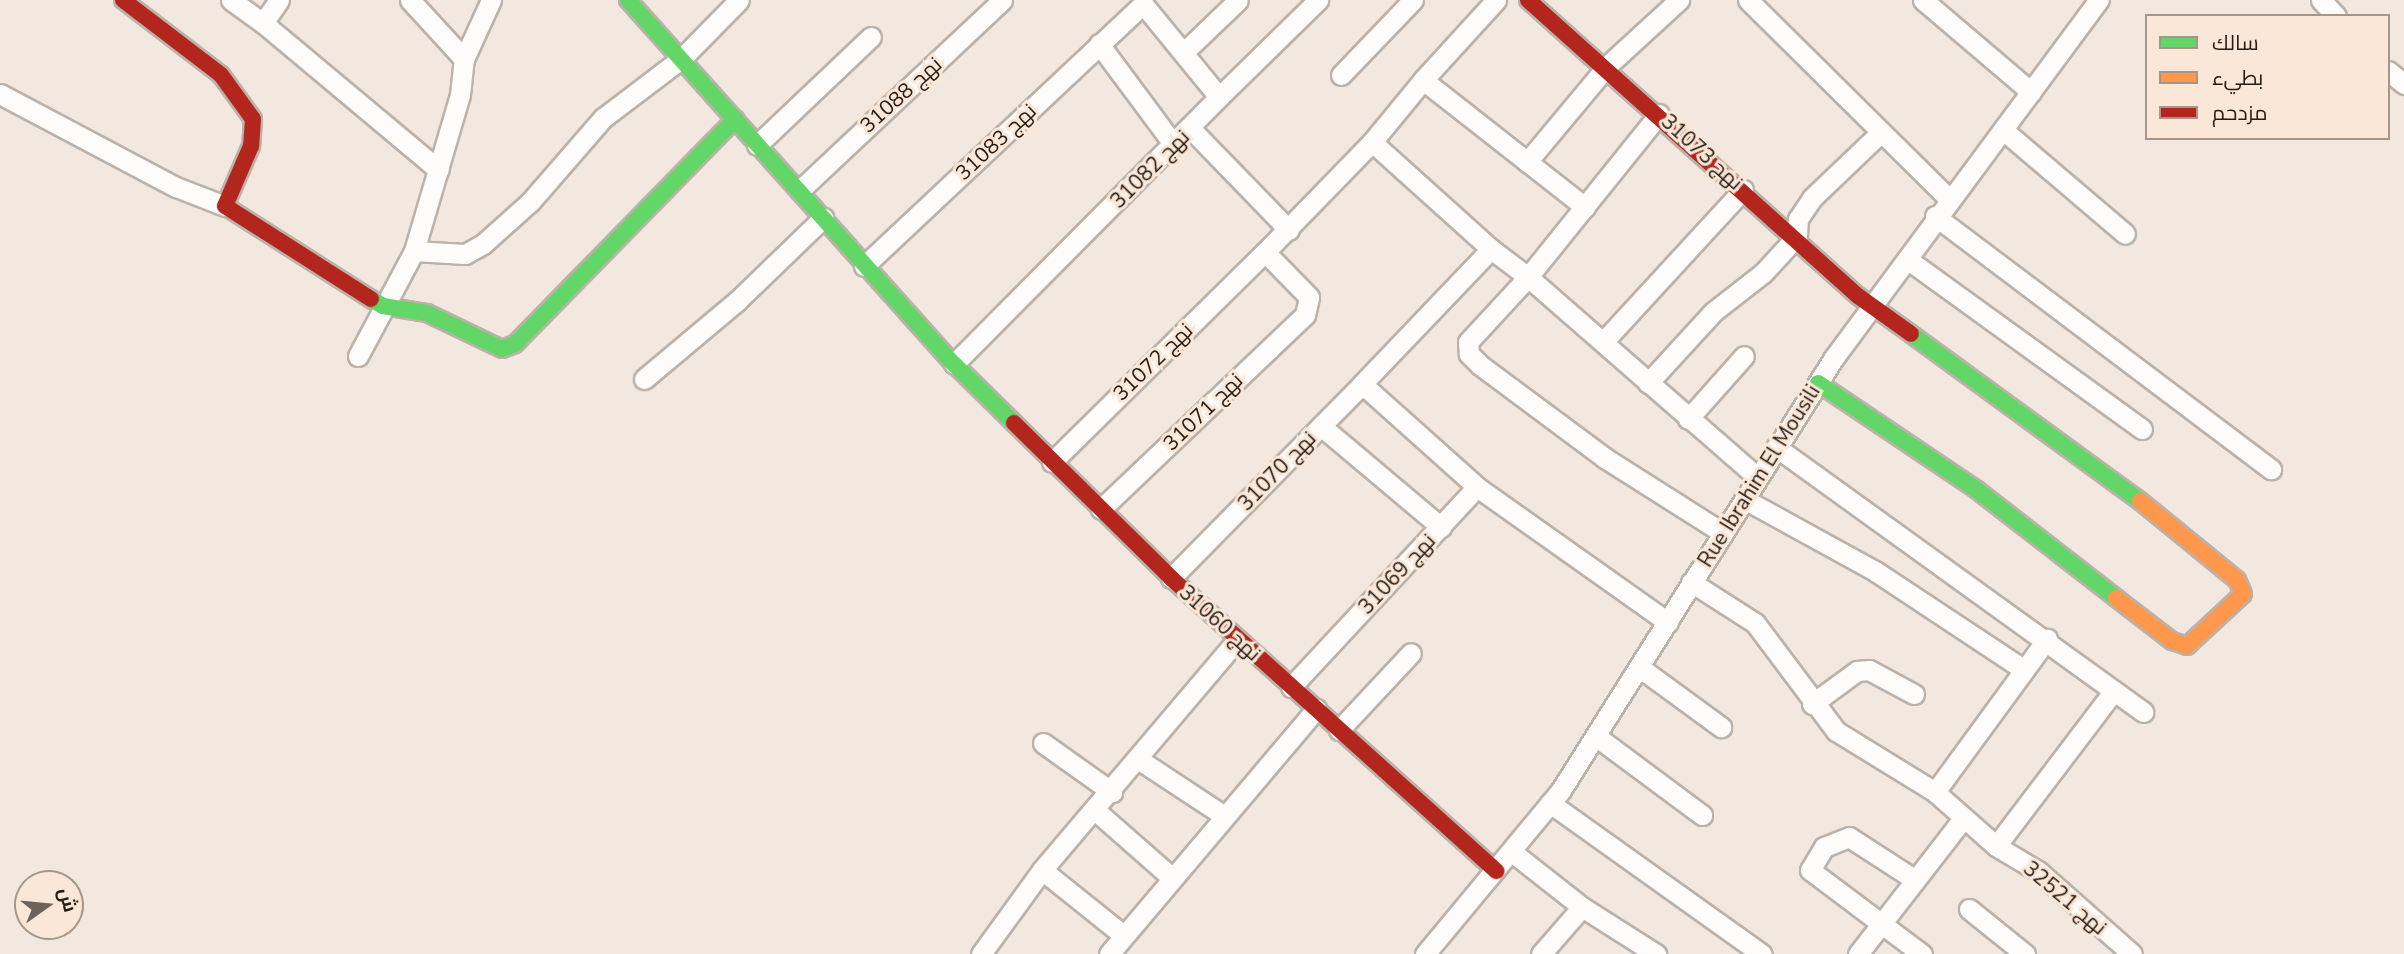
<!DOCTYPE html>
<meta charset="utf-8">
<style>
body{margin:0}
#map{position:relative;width:2404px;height:954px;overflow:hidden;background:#f3e8df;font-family:"Nunito Sans",Cairo,sans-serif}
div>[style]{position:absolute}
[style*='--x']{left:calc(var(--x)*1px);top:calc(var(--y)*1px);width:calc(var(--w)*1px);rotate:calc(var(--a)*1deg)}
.roads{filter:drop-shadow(2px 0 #bbb2aa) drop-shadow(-2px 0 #bbb2aa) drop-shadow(0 2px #bbb2aa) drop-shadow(0 -2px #bbb2aa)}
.street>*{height:19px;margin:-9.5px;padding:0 9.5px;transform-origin:9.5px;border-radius:9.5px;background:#fdfcfa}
.fast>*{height:16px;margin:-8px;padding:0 8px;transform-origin:8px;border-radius:8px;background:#63d668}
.slow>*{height:16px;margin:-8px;padding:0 8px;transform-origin:8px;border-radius:8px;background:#ff974d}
.jam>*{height:16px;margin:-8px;padding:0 8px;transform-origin:8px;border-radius:8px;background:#b3261e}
span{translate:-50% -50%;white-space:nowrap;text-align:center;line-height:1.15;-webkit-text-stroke:6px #fbe7d7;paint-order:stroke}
.street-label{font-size:21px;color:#251c15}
.legend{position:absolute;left:2145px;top:14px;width:245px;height:126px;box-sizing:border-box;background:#fbe7d7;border:2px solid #a59689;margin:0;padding:9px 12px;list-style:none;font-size:21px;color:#251c15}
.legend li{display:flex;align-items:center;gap:14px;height:35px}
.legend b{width:35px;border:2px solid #a59689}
.north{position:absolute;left:14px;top:870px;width:70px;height:70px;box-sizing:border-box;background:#fbe7d7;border:2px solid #a59689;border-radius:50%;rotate:75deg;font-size:19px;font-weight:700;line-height:28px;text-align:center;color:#251c15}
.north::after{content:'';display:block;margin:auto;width:24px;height:32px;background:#6d635c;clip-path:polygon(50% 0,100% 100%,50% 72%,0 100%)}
</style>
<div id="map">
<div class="roads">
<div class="street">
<div style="--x:231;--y:0;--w:39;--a:36"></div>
<div style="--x:279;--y:0;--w:28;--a:125"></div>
<div style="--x:263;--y:23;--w:229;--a:39.9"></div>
<div style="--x:410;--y:0;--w:80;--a:47.5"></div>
<div style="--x:1496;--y:0;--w:108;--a:132.4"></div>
<div style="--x:1423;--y:80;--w:206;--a:38.1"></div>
<div style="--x:1748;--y:0;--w:283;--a:44.7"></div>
<div style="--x:1923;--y:0;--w:142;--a:40.4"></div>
<div style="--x:2321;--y:0;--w:22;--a:47"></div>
<div style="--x:1099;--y:44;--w:126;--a:53.4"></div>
<div style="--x:1183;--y:53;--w:76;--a:-43.9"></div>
<div style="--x:2388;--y:71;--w:21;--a:39"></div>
<div style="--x:1341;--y:75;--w:104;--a:-46.2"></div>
<div style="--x:0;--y:94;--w:199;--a:27.9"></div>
<div style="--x:176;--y:187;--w:53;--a:21.2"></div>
<div style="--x:1219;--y:97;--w:139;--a:-44.4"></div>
<div style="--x:1190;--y:128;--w:142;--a:45.9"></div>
<div style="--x:2003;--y:130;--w:160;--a:40.4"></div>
<div style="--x:1372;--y:142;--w:80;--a:-50.6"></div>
<div style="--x:757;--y:145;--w:157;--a:-43.5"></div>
<div style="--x:1527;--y:162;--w:125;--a:-50.2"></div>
<div style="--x:1607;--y:66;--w:98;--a:-42.5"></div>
<div style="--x:800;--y:190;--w:277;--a:-43.2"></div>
<div style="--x:1935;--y:216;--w:421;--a:37"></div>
<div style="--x:414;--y:251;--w:51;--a:3.4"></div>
<div style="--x:465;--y:254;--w:21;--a:-29"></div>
<div style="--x:483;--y:244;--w:63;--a:-41.8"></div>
<div style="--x:530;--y:202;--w:111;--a:-49"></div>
<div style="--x:603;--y:118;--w:99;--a:-37.2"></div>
<div style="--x:682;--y:58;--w:81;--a:-45.5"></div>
<div style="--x:1907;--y:259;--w:290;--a:35.9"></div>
<div style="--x:864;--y:266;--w:383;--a:-43.2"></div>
<div style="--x:1143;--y:4;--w:120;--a:50.7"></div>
<div style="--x:1219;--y:97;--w:376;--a:134.8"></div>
<div style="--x:1603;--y:342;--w:207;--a:-47.4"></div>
<div style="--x:358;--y:356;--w:119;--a:-61.9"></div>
<div style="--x:414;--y:251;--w:163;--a:-73.6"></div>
<div style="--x:460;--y:95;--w:36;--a:-84"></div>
<div style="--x:464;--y:59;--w:65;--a:-65.4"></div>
<div style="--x:644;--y:379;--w:121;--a:-40"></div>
<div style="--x:737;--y:301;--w:120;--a:-44"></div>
<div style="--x:1648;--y:383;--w:96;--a:-47.5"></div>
<div style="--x:1713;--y:312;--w:63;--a:-38"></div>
<div style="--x:1763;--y:273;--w:50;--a:-47.4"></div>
<div style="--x:1797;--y:236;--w:17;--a:-87"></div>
<div style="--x:1798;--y:219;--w:25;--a:-56"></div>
<div style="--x:1812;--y:198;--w:95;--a:-43.7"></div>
<div style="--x:1362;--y:384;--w:187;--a:-46.3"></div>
<div style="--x:1491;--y:249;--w:46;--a:37.1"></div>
<div style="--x:1528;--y:277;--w:209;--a:-51.2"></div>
<div style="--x:1688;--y:419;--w:84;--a:-48.4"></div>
<div style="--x:1321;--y:426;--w:157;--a:40.1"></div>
<div style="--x:1776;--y:447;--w:453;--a:35.8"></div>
<div style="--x:1052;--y:462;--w:299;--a:-44.6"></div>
<div style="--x:1744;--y:499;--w:149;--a:28.8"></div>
<div style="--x:1875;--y:571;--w:178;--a:33.5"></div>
<div style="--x:1101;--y:509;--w:282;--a:-43.6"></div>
<div style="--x:1305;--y:315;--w:18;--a:-77"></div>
<div style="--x:1309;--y:297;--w:63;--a:-134.4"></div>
<div style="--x:1265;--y:252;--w:153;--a:-45.8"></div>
<div style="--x:1372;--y:142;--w:160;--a:42"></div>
<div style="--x:1723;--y:533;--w:140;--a:-147.6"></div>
<div style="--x:1605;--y:458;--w:156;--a:-143.4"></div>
<div style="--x:1480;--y:365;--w:16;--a:-135"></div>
<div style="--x:1469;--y:354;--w:12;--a:-95"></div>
<div style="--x:1468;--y:342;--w:88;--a:-47.3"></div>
<div style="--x:1528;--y:277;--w:304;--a:41.1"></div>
<div style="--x:1171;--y:578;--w:272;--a:-45.4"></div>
<div style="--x:1362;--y:384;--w:154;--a:41.8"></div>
<div style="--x:1477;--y:487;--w:234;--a:35.3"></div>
<div style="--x:1691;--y:582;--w:76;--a:32.6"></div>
<div style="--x:1755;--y:623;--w:135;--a:53.1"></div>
<div style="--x:1836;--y:731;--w:116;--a:31.6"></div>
<div style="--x:1935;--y:792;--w:81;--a:41.5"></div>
<div style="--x:1996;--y:846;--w:193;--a:-52.8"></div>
<div style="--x:1639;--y:667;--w:102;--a:36.2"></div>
<div style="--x:1291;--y:687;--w:273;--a:-47.1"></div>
<div style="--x:1812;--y:704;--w:56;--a:-36.3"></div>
<div style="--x:1857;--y:671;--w:12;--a:-5"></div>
<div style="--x:1869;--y:670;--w:51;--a:28.1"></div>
<div style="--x:1339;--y:730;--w:105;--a:-46.9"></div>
<div style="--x:1597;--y:737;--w:131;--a:36.6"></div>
<div style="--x:1043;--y:743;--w:85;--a:35.4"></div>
<div style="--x:1138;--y:759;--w:102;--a:33.4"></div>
<div style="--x:1935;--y:792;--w:190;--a:-53.8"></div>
<div style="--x:1550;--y:803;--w:260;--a:35.5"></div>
<div style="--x:1096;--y:811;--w:100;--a:41.3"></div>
<div style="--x:1996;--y:846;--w:49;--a:30.8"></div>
<div style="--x:2038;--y:871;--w:125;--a:41.4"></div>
<div style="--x:1512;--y:852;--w:89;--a:38.2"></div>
<div style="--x:1582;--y:907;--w:88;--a:32.4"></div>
<div style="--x:1042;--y:870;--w:104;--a:38.7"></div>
<div style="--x:1914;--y:879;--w:77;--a:-147.1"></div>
<div style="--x:1849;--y:837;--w:27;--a:158"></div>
<div style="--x:1824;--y:847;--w:27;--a:121"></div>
<div style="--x:1810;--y:870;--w:140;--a:36.9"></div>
<div style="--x:1969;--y:909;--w:72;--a:38.8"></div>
<div style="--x:981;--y:954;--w:104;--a:-54"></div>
<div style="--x:1042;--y:870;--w:302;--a:-49.7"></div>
<div style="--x:1109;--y:954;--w:321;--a:-49.8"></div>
<div style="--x:1425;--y:954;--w:213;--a:-50.3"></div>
<div style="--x:1561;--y:790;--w:510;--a:-57.74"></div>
<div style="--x:1833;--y:359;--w:447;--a:-53.5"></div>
<div style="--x:1541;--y:954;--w:62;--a:-48.9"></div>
<div style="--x:1858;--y:954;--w:170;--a:-52.2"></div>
</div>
<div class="fast">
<div style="--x:628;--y:0;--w:489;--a:48.2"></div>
<div style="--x:954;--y:364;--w:84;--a:44.5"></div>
<div style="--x:371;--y:299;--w:14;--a:30"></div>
<div style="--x:383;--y:306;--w:45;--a:9"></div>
<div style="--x:427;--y:313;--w:83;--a:25.6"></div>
<div style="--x:502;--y:349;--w:14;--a:-21"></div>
<div style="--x:515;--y:344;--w:315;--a:-45.6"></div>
<div style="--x:1911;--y:334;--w:283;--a:36.1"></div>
<div style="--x:1818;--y:383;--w:192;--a:33.9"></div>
<div style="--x:1977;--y:490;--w:176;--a:37.8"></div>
</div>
<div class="slow">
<div style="--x:2116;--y:598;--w:71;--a:37.5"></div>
<div style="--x:2172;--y:641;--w:16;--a:18"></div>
<div style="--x:2187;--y:646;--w:76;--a:-42.9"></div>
<div style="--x:2243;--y:594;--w:15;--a:-113"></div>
<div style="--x:2237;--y:580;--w:125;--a:-140.8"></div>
</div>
<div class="jam">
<div style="--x:123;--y:0;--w:123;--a:37.4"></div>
<div style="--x:221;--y:75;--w:54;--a:54"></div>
<div style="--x:253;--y:119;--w:27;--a:94"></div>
<div style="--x:251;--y:146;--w:65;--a:113.4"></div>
<div style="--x:225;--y:206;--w:173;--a:32.5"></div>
<div style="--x:1528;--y:0;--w:443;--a:41.9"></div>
<div style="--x:1858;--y:296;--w:65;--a:35.6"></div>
<div style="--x:1014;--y:423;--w:221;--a:44.6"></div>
<div style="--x:1171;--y:578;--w:438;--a:42"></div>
</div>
</div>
<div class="street-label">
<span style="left:901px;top:95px;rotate:-42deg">نهج 31088</span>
<span style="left:996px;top:142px;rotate:-43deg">نهج 31083</span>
<span style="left:1702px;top:152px;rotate:42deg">نهج 31073</span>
<span style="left:1150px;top:169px;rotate:-45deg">نهج 31082</span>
<span style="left:1153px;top:362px;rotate:-44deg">نهج 31072</span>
<span style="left:1203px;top:412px;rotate:-44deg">نهج 31071</span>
<span style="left:1277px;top:471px;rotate:-46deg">نهج 31070</span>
<span style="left:1759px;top:476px;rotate:-58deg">Rue Ibrahim El Mousili</span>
<span style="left:1397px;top:574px;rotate:-47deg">نهج 31069</span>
<span style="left:1220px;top:623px;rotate:42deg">نهج 31060</span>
<span style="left:2065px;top:898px;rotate:40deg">نهج 32521</span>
</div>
<ul class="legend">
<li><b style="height:9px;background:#63d668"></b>سالك</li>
<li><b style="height:9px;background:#ff974d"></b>بطيء</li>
<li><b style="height:9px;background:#b3261e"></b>مزدحم</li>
</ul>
<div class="north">ش</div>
</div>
